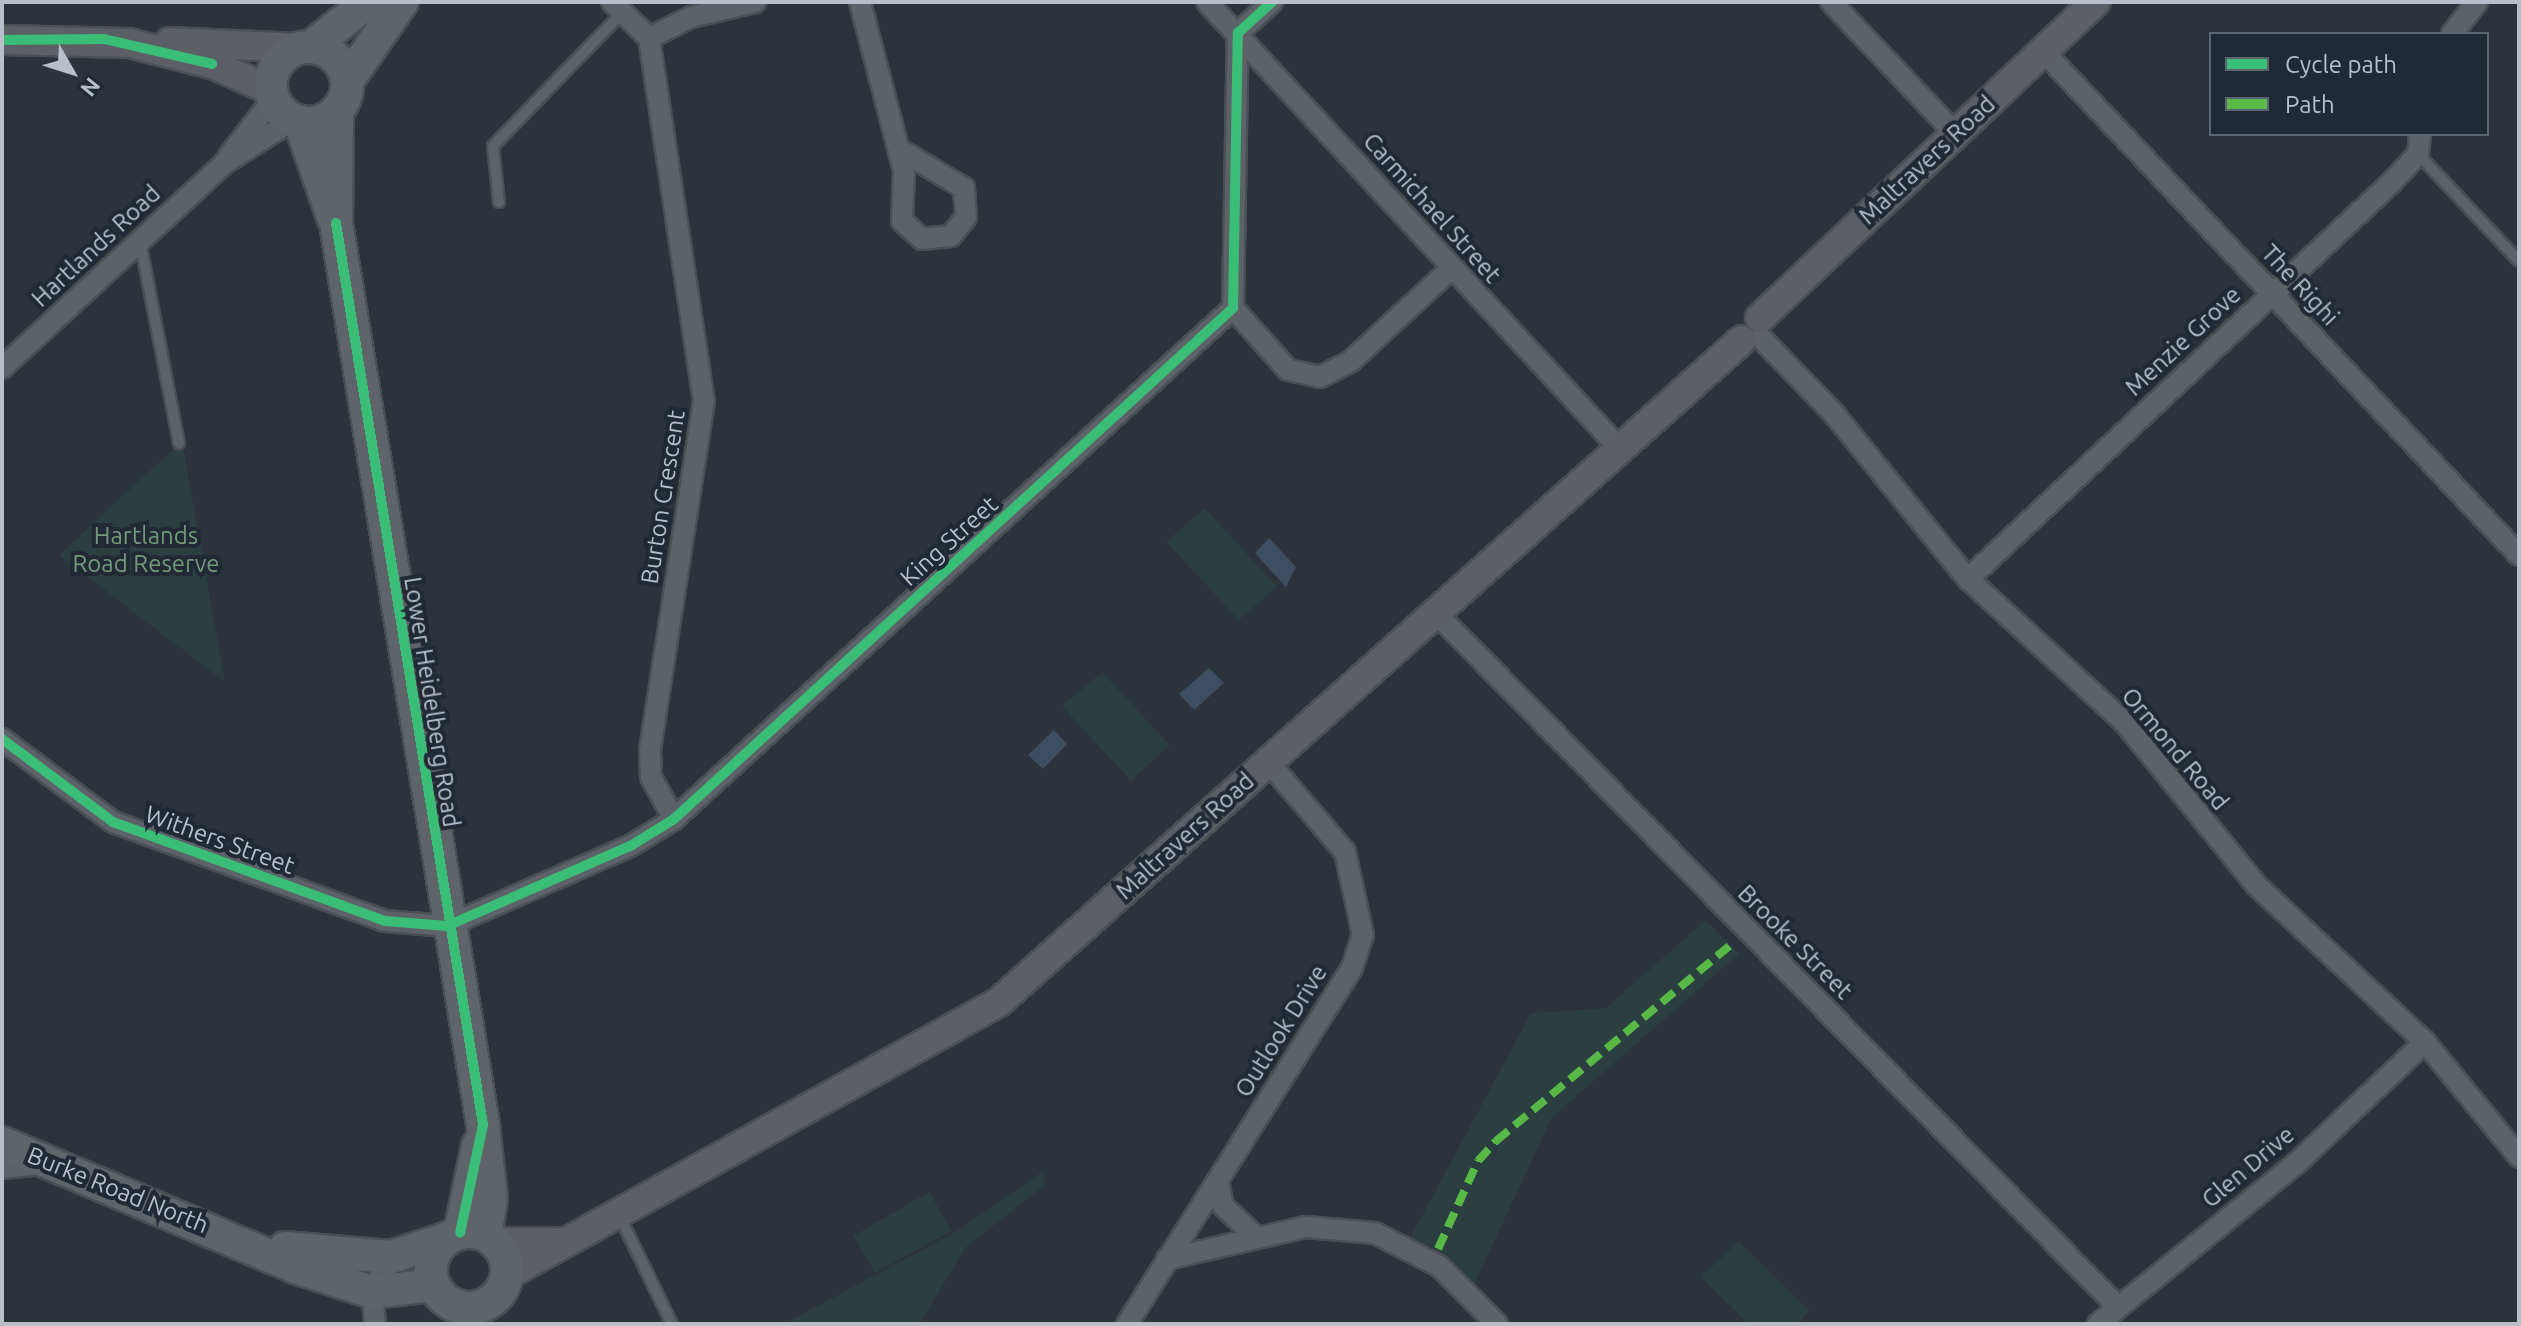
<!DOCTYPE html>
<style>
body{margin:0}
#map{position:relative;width:2521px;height:1326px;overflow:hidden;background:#2d333a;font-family:Ubuntu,sans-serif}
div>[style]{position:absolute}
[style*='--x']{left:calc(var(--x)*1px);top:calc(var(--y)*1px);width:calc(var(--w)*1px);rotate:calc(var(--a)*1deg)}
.green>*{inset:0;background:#2b3e40}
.water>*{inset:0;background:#3d4e63}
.roads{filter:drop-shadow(2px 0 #4a4f54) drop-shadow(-2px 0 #4a4f54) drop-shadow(0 2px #4a4f54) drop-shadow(0 -2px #4a4f54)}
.lane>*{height:10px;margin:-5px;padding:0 5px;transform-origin:5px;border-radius:5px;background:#5d6168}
.street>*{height:20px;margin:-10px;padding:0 10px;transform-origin:10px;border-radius:10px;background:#5d6168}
.secondary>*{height:28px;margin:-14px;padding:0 14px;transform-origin:14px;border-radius:14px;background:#5c6066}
.primary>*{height:32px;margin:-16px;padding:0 16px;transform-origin:16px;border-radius:16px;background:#5f636a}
.primary>.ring{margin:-16px;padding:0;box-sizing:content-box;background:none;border:32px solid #5f636a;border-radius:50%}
.quiet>*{height:8px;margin-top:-4px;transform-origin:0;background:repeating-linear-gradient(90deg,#58b947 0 16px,transparent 0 24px)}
.cycleway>*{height:10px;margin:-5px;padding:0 5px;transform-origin:5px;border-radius:5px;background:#3abd76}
span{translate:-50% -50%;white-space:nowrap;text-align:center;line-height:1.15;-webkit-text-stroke:8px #202934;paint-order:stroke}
.street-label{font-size:24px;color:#b8bfc9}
.park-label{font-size:24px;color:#719979}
.frame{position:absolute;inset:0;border:4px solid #b8bfc9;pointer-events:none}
.legend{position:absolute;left:2209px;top:32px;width:280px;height:104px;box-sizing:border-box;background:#202934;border:2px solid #5d6570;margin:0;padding:10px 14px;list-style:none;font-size:24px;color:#b8bfc9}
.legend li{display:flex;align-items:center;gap:16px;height:40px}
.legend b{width:40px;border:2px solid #5d6570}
.north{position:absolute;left:32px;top:32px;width:80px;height:80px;-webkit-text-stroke:6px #202934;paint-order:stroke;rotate:129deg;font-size:22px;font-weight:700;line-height:32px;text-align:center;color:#b8bfc9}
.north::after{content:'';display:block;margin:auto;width:28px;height:36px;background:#b8bfc9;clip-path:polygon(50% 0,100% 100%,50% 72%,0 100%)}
</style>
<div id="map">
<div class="green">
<div style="clip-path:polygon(182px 441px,225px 682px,59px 555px)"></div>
<div style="clip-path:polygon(1204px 508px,1277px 586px,1239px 620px,1166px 542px)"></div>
<div style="clip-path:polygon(1102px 672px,1170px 745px,1131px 781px,1062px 706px)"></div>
<div style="clip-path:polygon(1706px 920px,1739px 954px,1552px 1117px,1472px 1289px,1409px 1240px,1531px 1013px,1606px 1008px)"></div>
<div style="clip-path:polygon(1042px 1172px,1045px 1185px,966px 1247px,919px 1324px,784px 1324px,957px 1231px)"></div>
<div style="clip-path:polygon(929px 1192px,952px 1231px,875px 1273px,853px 1236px)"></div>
<div style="clip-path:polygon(1739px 1241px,1810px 1311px,1797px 1324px,1749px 1324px,1701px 1277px)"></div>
</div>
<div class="water">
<div style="clip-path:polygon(1269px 538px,1296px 567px,1286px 587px,1255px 553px)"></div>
<div style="clip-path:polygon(1209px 668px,1224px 683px,1194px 710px,1179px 694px)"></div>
<div style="clip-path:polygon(1054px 730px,1067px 744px,1043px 769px,1028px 755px)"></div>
</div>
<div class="roads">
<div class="lane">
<div style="--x:2418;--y:154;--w:147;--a:46.7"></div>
<div style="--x:499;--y:202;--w:56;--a:-96.1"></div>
<div style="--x:493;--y:146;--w:187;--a:-45.9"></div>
<div style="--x:140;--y:241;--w:206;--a:79.1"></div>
<div style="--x:619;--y:1215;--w:121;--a:64.1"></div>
</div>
<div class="street">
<div style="--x:612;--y:2;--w:52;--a:44.2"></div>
<div style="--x:649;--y:38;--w:367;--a:81.4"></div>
<div style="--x:704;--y:401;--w:354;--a:98.8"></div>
<div style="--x:650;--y:751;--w:26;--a:88"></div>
<div style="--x:651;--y:777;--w:48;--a:61.3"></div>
<div style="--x:860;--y:2;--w:175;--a:75.4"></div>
<div style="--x:904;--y:171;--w:50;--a:92.3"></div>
<div style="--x:902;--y:221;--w:27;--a:42"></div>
<div style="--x:922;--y:239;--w:29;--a:-6"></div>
<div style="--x:951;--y:236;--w:24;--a:-52"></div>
<div style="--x:966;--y:217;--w:29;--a:-94"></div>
<div style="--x:964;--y:188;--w:74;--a:-149.3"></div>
<div style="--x:1207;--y:2;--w:609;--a:47.26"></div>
<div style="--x:1831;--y:2;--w:180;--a:46.6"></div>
<div style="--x:2452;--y:34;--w:41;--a:-52"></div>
<div style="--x:649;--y:38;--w:47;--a:-26.6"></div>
<div style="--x:691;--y:17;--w:66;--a:-13.2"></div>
<div style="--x:2043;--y:51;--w:693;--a:46.64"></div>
<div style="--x:229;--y:156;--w:72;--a:-52.3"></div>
<div style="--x:1233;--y:308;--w:83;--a:48.4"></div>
<div style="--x:1288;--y:370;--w:33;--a:12"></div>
<div style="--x:1320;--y:377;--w:35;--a:-27"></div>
<div style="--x:1351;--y:361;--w:136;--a:-42.6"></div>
<div style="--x:1761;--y:338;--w:107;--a:46.1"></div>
<div style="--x:1835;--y:415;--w:211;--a:51"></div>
<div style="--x:1968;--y:579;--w:213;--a:42.5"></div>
<div style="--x:2125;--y:723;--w:210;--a:51"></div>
<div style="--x:2257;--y:886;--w:229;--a:42.9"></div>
<div style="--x:2425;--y:1042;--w:149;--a:50.7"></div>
<div style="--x:2;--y:368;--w:303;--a:-42.6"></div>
<div style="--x:225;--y:163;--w:80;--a:-32.3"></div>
<div style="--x:1968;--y:579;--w:579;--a:-43.11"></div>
<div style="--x:2391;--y:183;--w:40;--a:-47"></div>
<div style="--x:2418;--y:154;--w:20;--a:-84"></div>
<div style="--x:1436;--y:613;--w:973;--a:45.5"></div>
<div style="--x:2;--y:739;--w:139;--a:36.8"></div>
<div style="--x:113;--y:822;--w:289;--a:20"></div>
<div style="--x:385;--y:921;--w:62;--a:4.6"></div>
<div style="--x:447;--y:926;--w:202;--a:-23.6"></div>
<div style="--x:632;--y:845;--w:49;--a:-31.8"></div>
<div style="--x:674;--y:819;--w:757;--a:-42.43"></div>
<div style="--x:1233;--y:308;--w:275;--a:-89"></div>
<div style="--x:1238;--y:33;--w:46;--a:-42.4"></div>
<div style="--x:2;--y:1168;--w:40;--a:-5.7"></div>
<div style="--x:1218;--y:1181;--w:25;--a:79"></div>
<div style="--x:1223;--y:1206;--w:41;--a:43"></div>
<div style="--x:1167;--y:1259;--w:143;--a:-13"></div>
<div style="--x:1306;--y:1227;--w:69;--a:5"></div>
<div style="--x:1375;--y:1233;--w:72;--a:27.3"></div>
<div style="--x:1439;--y:1266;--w:82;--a:45"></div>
<div style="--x:375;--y:1324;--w:32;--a:-95"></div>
<div style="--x:372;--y:1292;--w:40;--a:-62"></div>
<div style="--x:1127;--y:1324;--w:421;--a:-57.7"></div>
<div style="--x:1352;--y:968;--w:35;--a:-72"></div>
<div style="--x:1363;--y:935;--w:85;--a:-102.2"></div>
<div style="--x:1345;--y:852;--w:118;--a:-130.5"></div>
<div style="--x:2098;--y:1324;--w:257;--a:-39"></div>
<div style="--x:2298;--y:1162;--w:175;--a:-43.4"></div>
</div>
<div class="secondary">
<div style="--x:2;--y:40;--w:127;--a:1.4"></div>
<div style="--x:129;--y:43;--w:86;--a:14.2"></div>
<div style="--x:212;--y:64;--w:64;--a:23.8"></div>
<div style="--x:170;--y:42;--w:129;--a:2.7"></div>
<div style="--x:1760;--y:318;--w:461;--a:-43.3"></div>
<div style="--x:495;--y:1242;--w:70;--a:0"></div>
<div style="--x:507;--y:1275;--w:563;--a:-29.02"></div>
<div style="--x:999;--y:1002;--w:995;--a:-41.7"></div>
</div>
<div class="primary">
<div style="--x:311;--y:47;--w:73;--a:-38.3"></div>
<div class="ring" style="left:271px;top:47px;width:44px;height:44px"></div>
<div style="--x:347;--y:81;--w:96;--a:-55.2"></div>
<div style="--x:337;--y:110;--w:113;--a:90.5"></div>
<div style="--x:336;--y:223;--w:914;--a:80.74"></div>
<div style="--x:483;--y:1125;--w:74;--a:83.8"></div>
<div style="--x:491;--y:1199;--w:36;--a:99"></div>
<div style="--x:300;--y:122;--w:101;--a:70.8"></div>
<div style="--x:2;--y:1143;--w:318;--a:22.9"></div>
<div style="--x:295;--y:1267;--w:81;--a:18"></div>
<div style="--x:372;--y:1292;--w:62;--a:-6.4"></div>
<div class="ring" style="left:431px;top:1232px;width:44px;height:44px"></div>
<div style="--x:460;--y:1233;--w:89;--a:-78.3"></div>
<div style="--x:285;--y:1248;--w:106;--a:4.9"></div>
<div style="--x:391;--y:1257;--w:60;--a:-18.4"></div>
</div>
</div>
<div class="quiet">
<div style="--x:1438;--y:1249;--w:97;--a:-65.6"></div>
<div style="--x:1478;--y:1161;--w:27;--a:-48"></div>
<div style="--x:1496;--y:1141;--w:307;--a:-39.9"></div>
</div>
<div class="cycleway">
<div style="--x:2;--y:40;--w:102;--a:-0.6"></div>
<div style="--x:104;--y:39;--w:111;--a:13"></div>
<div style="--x:336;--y:223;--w:914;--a:80.74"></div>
<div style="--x:483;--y:1125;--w:110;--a:102"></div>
<div style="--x:2;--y:739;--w:139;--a:36.8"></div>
<div style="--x:113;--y:822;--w:289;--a:20"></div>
<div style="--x:385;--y:921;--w:62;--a:4.6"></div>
<div style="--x:447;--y:926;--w:202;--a:-23.6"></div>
<div style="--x:632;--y:845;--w:49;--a:-31.8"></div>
<div style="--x:674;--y:819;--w:757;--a:-42.43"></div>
<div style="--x:1233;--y:308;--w:275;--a:-89"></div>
<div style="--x:1238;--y:33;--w:46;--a:-42.4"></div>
</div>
<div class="street-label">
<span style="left:1927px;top:160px;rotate:-43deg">Maltravers Road</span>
<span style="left:1432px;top:208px;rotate:48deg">Carmichael Street</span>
<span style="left:96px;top:246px;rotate:-43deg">Hartlands Road</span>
<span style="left:2300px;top:285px;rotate:47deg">The Righi</span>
<span style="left:2183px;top:341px;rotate:-43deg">Menzie Grove</span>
<span style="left:663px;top:497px;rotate:-81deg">Burton Crescent</span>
<span style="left:949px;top:541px;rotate:-42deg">King Street</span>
<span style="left:432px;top:702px;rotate:81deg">Lower Heidelberg Road</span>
<span style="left:2175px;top:749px;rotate:50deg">Ormond Road</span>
<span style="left:1185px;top:836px;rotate:-42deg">Maltravers Road</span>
<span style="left:220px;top:840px;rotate:20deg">Withers Street</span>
<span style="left:1795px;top:942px;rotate:45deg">Brooke Street</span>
<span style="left:1281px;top:1031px;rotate:-58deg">Outlook Drive</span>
<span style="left:2248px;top:1167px;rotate:-40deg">Glen Drive</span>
<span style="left:118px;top:1190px;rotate:22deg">Burke Road North</span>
</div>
<div class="park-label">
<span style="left:146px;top:550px">Hartlands<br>Road Reserve</span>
</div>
<div class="frame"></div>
<ul class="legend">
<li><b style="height:10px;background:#3abd76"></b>Cycle path</li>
<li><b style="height:10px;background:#58b947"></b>Path</li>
</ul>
<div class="north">N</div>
</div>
